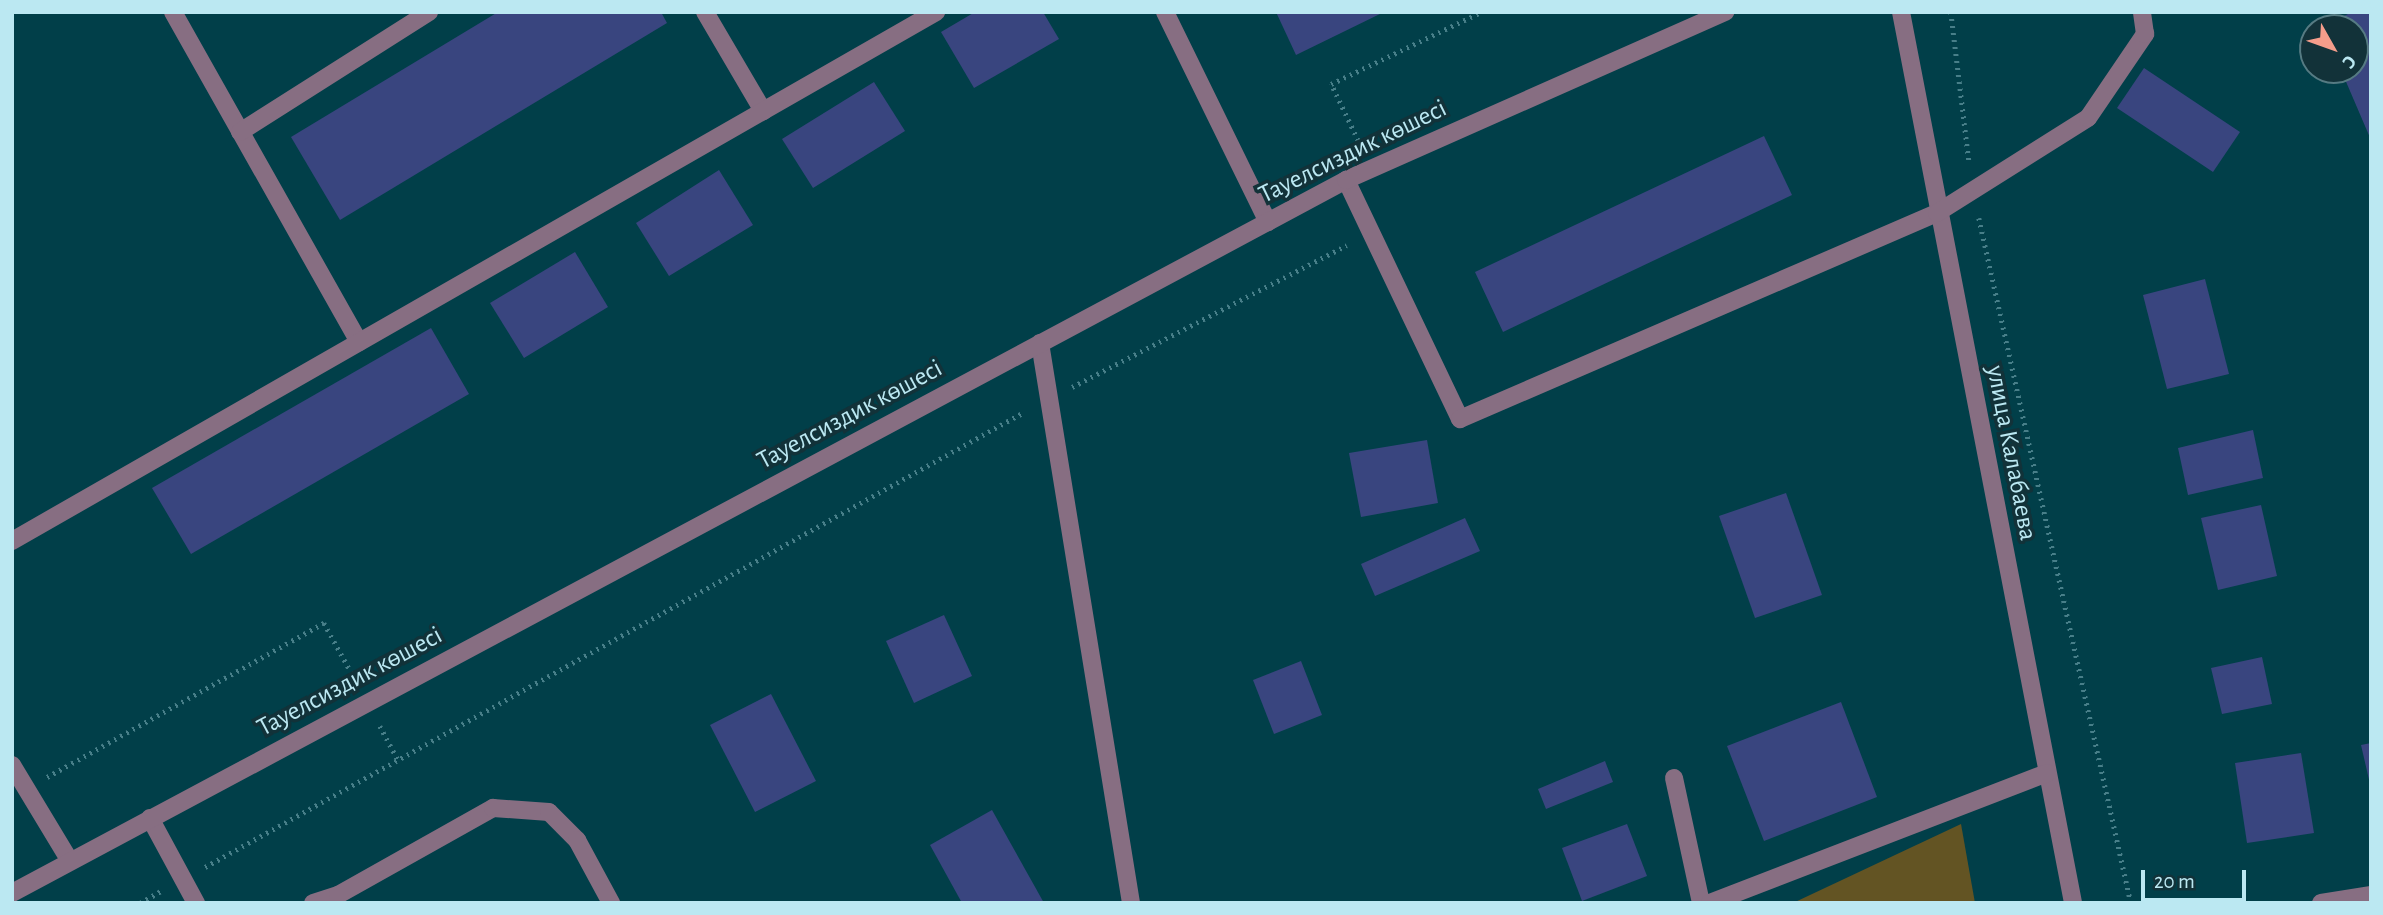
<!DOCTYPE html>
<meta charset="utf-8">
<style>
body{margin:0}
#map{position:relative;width:2383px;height:915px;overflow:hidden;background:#013f49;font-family:"Alegreya Sans",sans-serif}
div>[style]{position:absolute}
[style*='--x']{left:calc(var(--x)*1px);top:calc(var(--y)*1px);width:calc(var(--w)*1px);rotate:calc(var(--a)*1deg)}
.green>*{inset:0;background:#635423}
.building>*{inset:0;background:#39457f}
.path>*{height:4.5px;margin-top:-2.25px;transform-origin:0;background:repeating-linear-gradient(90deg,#487f89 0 2px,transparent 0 7px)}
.minor>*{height:18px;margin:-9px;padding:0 9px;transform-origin:9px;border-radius:9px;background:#876e82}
span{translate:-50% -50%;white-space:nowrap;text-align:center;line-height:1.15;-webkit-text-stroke:7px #123239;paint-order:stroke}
.street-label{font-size:26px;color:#bbe8f2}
.frame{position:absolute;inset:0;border:14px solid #bbe8f2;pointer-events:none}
.north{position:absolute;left:2299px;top:14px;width:70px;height:70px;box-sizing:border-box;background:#123239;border:2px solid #567b83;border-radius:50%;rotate:130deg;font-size:19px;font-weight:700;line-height:28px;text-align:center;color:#bbe8f2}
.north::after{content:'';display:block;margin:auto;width:24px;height:32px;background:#f49d8b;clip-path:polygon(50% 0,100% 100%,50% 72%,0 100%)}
.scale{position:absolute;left:2141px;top:870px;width:105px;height:32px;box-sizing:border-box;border:4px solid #bbe8f2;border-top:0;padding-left:9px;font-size:21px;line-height:24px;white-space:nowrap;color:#bbe8f2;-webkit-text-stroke:5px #123239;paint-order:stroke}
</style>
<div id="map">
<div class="green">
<div style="clip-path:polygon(1961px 824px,1975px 903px,1793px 903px)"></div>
</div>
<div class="building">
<div style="clip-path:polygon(498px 12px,661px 12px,667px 23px,340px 220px,291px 137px)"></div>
<div style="clip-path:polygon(975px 12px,1043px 12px,1059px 39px,974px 88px,941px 32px)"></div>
<div style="clip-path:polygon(1276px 12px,1384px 12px,1296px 55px)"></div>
<div style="clip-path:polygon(2352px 12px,2371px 12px,2371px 140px,2341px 70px,2355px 70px,2355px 28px,2320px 28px)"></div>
<div style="clip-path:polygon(2144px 68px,2240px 132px,2213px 172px,2117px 108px)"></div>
<div style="clip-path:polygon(874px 82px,905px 131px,813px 188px,782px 139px)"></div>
<div style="clip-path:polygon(1764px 136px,1792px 195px,1503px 332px,1475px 272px)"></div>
<div style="clip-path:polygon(719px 170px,753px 225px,669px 276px,636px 223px)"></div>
<div style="clip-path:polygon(575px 252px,608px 307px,524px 358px,490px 303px)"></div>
<div style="clip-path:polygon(2205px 279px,2229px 374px,2167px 389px,2143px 295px)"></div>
<div style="clip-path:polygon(431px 328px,469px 394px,191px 554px,152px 488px)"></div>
<div style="clip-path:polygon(2253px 430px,2263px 478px,2188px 495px,2178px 448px)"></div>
<div style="clip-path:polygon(1427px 440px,1438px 503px,1361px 517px,1349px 453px)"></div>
<div style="clip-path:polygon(1786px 493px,1822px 595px,1755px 618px,1719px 516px)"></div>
<div style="clip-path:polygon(2261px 505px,2277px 576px,2218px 590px,2201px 518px)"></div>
<div style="clip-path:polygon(1465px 518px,1480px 551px,1375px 596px,1361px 564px)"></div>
<div style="clip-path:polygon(944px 615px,972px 676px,914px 703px,886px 641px)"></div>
<div style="clip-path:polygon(2262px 657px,2272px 704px,2222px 714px,2211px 668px)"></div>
<div style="clip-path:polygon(1301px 661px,1322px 715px,1274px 734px,1253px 680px)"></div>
<div style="clip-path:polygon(771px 694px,816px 781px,755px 812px,710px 725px)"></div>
<div style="clip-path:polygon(1841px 702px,1877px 797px,1764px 841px,1727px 746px)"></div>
<div style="clip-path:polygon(2371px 743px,2371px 784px,2370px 784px,2361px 745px)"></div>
<div style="clip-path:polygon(2301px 753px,2314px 833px,2247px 843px,2235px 763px)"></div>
<div style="clip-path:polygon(1605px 761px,1613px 782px,1546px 809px,1538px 789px)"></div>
<div style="clip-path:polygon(992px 810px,1044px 903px,962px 903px,930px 845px)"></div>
<div style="clip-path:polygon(1627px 824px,1647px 876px,1582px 901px,1562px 848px)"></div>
</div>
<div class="path">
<div style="--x:1833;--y:12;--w:7;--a:0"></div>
<div style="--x:1951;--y:12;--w:150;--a:83.1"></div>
<div style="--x:1361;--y:147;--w:70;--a:-115.5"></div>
<div style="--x:1331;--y:84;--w:166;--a:-25.6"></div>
<div style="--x:1979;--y:218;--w:702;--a:77.49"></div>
<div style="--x:1072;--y:387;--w:309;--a:-27.3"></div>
<div style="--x:380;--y:726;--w:38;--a:62"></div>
<div style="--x:47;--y:777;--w:317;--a:-29.1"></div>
<div style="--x:324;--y:623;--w:66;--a:61.1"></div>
<div style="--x:205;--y:867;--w:937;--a:-29.05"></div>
<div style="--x:140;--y:903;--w:24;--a:-30"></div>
</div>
<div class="minor">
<div style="--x:173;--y:12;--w:379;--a:60.6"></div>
<div style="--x:705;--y:12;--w:115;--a:59.6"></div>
<div style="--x:1165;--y:12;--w:234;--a:63.9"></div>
<div style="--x:1901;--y:12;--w:907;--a:79.07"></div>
<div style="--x:240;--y:132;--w:224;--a:-32.4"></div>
<div style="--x:1346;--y:180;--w:265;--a:64.5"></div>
<div style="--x:1460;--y:419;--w:520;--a:-23.36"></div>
<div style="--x:1937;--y:213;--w:178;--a:-32.2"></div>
<div style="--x:2088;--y:118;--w:102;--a:-55.8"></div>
<div style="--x:2145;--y:34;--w:22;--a:-98"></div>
<div style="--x:1040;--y:343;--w:567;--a:80.77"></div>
<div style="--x:12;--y:541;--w:1065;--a:-29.79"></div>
<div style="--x:12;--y:765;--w:112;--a:58.9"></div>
<div style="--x:1674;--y:778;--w:128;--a:77.8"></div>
<div style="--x:150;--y:818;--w:97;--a:61.6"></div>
<div style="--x:12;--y:893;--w:1513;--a:-28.12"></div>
<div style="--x:1346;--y:180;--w:415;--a:-23.9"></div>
<div style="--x:313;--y:903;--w:26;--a:-18"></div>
<div style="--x:338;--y:895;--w:178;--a:-29.3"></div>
<div style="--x:493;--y:808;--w:56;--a:4.1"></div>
<div style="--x:549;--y:812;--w:40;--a:45"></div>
<div style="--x:577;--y:840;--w:72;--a:61.6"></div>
<div style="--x:1710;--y:903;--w:361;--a:-21.1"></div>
<div style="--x:2321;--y:903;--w:51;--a:-9.1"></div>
</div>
<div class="street-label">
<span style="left:1353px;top:152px;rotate:-26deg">Тауелсиздик көшесі</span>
<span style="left:850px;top:415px;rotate:-28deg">Тауелсиздик көшесі</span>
<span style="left:2011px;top:453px;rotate:79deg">улица Калабаева</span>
<span style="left:350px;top:682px;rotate:-28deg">Тауелсиздик көшесі</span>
</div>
<div class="frame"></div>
<div class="north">С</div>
<div class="scale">20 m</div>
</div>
